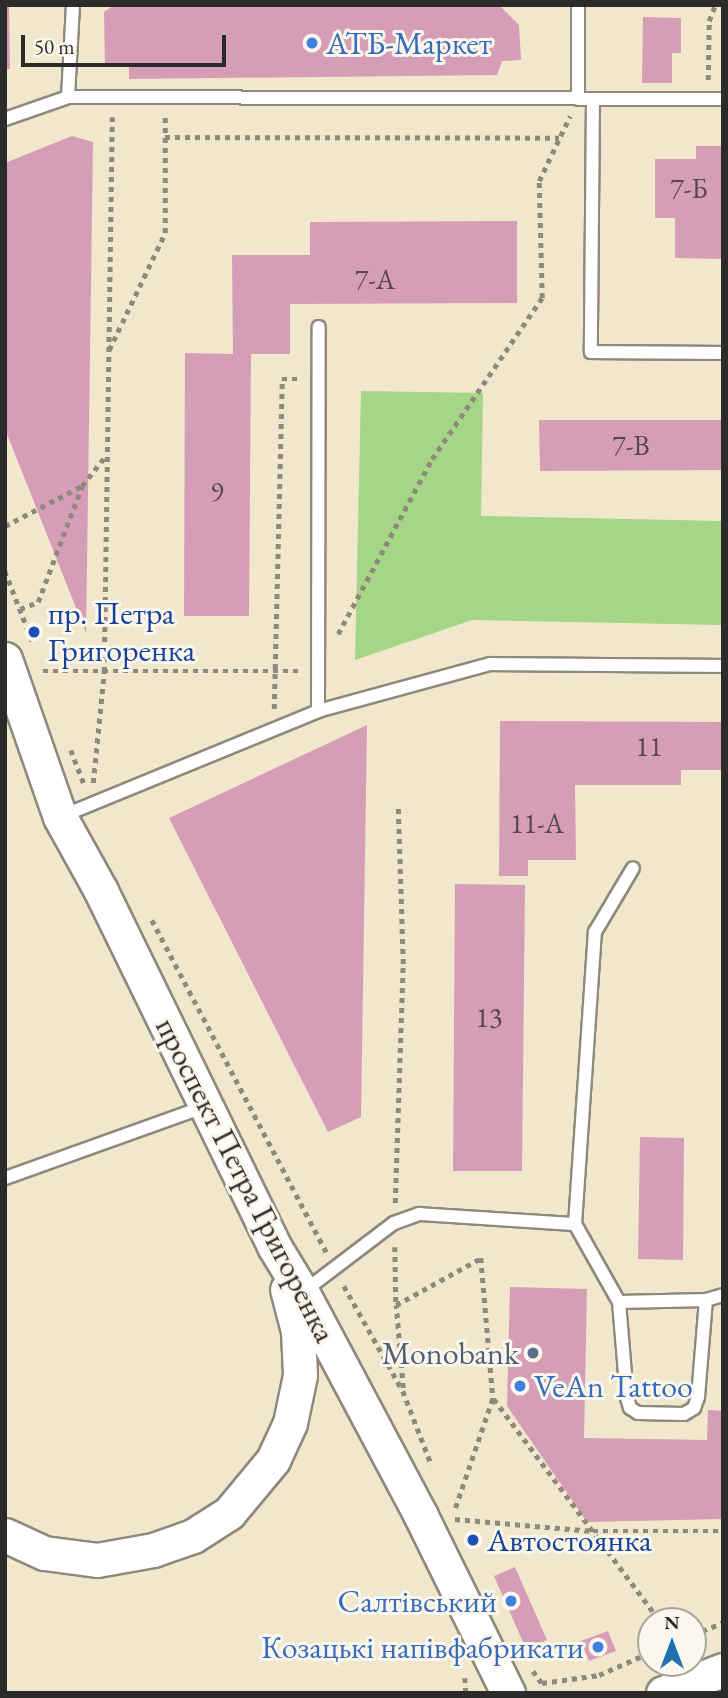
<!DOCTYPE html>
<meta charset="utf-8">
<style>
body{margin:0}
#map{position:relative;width:728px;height:1698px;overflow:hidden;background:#f1e7cc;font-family:"EB Garamond",serif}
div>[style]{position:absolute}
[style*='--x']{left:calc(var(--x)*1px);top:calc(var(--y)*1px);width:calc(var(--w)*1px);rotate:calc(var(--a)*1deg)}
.green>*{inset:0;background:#a4d685}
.building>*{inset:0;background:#d69db6}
.path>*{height:4.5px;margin-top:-2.25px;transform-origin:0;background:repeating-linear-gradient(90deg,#8e897c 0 5px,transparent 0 10px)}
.roads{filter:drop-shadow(2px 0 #8e897c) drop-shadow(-2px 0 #8e897c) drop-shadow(0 2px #8e897c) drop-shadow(0 -2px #8e897c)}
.service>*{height:12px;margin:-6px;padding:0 6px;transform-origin:6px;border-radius:6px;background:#fff}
.secondary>*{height:33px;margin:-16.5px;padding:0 16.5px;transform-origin:16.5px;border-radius:16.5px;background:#fff}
.dots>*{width:19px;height:19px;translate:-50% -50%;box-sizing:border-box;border:4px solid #fbf7ec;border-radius:50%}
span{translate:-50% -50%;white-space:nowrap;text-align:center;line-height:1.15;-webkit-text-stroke:6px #fbf7ec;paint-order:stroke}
.number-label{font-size:28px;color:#56484e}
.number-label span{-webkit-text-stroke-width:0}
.shop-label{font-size:32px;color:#366cbe}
.left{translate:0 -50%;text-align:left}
.right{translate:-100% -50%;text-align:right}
.transit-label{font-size:32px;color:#164399}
.street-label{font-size:32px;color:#2b2b2b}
.service-label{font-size:32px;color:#4e5e75}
.frame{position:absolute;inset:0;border:7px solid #2b2b2b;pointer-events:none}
.north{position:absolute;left:637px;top:1607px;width:70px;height:70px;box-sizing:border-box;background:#fbf7ec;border:2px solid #a8a59f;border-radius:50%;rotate:0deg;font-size:19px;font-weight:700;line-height:28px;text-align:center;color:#2b2b2b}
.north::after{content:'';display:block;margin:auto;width:24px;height:32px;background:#1f6fb2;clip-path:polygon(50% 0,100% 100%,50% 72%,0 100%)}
.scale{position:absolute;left:21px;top:35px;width:205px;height:32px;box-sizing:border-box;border:4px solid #2b2b2b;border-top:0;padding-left:9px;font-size:21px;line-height:24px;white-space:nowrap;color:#2b2b2b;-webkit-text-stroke:5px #fbf7ec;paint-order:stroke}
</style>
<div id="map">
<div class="green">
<div style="clip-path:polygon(361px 391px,483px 393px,481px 516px,723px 521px,723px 625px,472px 620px,355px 660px)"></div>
</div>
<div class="building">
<div style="clip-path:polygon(5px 5px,9px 5px,10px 69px,5px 69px)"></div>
<div style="clip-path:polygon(114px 5px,499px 5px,519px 25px,521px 60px,502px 61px,497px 75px,129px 79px,129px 65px,105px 66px,104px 12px)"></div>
<div style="clip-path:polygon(643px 17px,681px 18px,681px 53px,672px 53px,672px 83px,642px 83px)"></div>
<div style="clip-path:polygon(72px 136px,93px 142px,86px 633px,5px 429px,5px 163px)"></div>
<div style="clip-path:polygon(696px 146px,723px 146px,723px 259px,675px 258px,675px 218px,655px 218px,655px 159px,696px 159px)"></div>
<div style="clip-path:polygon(517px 221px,517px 303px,290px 304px,290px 354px,251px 354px,249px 616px,184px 616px,185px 353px,233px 354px,232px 255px,310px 255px,310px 222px)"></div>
<div style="clip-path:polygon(539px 420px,723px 420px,723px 470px,540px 471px)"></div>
<div style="clip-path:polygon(500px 721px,723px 722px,723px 770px,681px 770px,681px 785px,575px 785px,576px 860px,528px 860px,528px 876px,499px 876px)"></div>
<div style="clip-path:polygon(367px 725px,361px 1117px,328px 1132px,169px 818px)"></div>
<div style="clip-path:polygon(455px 884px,525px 885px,522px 1171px,453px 1171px)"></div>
<div style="clip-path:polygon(640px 1137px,684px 1138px,683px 1260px,638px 1259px)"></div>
<div style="clip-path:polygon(510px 1287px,587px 1289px,584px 1438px,707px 1440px,708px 1410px,723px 1411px,723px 1519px,587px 1522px,507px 1406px)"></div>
<div style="clip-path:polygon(515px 1567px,547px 1640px,526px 1649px,494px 1576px)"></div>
<div style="clip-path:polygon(608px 1631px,616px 1651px,589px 1661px,581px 1641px)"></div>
</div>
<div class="path">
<div style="--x:708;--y:80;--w:59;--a:-89"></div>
<div style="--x:709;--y:21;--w:17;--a:-69"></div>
<div style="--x:165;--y:137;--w:394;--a:0.1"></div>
<div style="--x:109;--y:350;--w:130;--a:-64.4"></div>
<div style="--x:165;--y:233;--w:117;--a:-90"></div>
<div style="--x:5;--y:526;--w:87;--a:-27.5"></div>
<div style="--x:82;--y:486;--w:39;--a:-52"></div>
<div style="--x:5;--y:571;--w:77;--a:68.7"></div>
<div style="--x:20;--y:609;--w:19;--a:-21"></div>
<div style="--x:38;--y:602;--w:124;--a:-69.2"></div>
<div style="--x:338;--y:634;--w:199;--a:-61.8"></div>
<div style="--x:432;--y:459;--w:195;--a:-55.7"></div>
<div style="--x:542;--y:298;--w:117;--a:-91.5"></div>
<div style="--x:539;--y:181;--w:72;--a:-64.5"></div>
<div style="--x:43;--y:671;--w:256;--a:0"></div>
<div style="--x:274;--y:709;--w:330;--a:-88.6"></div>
<div style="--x:282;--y:379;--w:18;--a:0"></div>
<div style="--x:71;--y:750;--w:40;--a:69"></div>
<div style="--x:93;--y:783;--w:112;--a:-84.3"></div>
<div style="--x:104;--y:672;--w:555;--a:-89.17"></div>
<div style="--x:152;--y:920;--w:376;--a:62.3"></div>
<div style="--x:395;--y:1203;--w:239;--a:-88.1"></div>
<div style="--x:403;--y:964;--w:158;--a:-91.8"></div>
<div style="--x:395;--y:1247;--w:58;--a:89"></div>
<div style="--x:344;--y:1286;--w:120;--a:60.7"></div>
<div style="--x:403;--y:1391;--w:80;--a:68.9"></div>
<div style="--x:403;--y:1388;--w:83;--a:-94.8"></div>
<div style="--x:396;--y:1305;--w:97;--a:-28.9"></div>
<div style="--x:481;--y:1258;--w:142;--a:85.1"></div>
<div style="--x:493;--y:1399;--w:120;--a:108.9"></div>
<div style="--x:494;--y:1399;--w:277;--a:53.2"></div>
<div style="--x:455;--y:1519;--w:139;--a:5"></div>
<div style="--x:593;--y:1531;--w:130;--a:0"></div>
<div style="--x:693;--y:1635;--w:33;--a:-23"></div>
<div style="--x:533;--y:1671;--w:15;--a:53"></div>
<div style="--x:542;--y:1683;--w:58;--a:-8"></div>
<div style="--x:599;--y:1675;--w:57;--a:-23.9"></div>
<div style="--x:465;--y:1678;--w:15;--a:86"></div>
</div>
<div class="roads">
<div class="service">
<div style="--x:578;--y:5;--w:94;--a:90"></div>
<div style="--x:68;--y:97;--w:92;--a:-86.9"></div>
<div style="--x:593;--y:99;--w:253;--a:90.5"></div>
<div style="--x:591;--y:352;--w:132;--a:0.4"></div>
<div style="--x:5;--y:119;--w:67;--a:-19.2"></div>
<div style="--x:68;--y:97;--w:655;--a:0.17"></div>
<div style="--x:318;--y:711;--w:178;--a:-15.3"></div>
<div style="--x:490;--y:664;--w:233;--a:0.5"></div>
<div style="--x:60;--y:817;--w:279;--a:-22.3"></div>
<div style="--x:318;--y:711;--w:384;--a:-89.9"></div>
<div style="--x:5;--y:1178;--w:214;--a:-19.7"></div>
<div style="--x:575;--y:1224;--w:90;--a:60.6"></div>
<div style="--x:619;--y:1302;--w:96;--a:85.2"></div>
<div style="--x:627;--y:1398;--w:10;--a:73"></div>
<div style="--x:630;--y:1408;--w:9;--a:32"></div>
<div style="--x:638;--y:1413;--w:46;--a:1.2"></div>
<div style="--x:684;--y:1414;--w:12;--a:-31"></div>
<div style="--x:694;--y:1408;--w:12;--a:-70"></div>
<div style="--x:698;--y:1397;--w:97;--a:-85.3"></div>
<div style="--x:706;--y:1300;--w:18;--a:-16"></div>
<div style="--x:303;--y:1292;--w:114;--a:-37.2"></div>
<div style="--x:394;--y:1223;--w:27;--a:-20"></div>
<div style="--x:419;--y:1214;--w:156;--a:3.7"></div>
<div style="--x:575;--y:1224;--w:293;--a:-86.1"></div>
<div style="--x:595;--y:932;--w:74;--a:-59.3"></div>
<div style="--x:619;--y:1302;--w:87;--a:-1.3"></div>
</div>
<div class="secondary">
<div style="--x:5;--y:659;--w:167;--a:70.8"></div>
<div style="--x:60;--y:817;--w:85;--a:61"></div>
<div style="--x:101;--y:891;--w:395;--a:64"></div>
<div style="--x:274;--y:1246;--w:54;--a:58.7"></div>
<div style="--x:302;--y:1292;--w:254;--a:62"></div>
<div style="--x:421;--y:1516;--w:197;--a:63.8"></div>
<div style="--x:5;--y:1535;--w:43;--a:24.8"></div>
<div style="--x:44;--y:1553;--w:53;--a:7.5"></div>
<div style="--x:97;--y:1560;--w:57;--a:-10.1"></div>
<div style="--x:153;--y:1550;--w:42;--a:-19.3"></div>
<div style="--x:193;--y:1536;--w:43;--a:-32.6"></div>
<div style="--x:229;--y:1513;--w:69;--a:-50.3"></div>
<div style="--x:273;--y:1460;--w:41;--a:-65.3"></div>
<div style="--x:290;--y:1423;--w:49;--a:-78.2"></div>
<div style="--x:300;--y:1375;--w:44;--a:-92.6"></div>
<div style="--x:298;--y:1331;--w:43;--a:-104.7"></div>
<div style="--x:663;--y:1693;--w:64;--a:-21"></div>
</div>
</div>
<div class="dots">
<div style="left:312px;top:43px;background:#3f7fe0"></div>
<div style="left:34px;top:632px;background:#1a4fb4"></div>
<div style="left:533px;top:1353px;background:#5c6f8a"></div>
<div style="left:520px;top:1386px;background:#3f7fe0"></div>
<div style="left:473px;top:1540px;background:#1a4fb4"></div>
<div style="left:511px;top:1601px;background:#3f7fe0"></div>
<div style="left:598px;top:1647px;background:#3f7fe0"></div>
</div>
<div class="number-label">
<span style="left:689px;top:188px">7-Б</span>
<span style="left:375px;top:279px">7-А</span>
<span style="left:631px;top:445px">7-В</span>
<span style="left:217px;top:491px">9</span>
<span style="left:649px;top:746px">11</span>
<span style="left:537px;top:823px">11-А</span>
<span style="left:489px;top:1017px">13</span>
</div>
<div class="shop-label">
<span class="left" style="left:326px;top:43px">АТБ-Маркет</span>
<span class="left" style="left:534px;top:1386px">VeAn Tattoo</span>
<span class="right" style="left:497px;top:1601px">Салтівський</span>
<span class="right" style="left:584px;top:1647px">Козацькі напівфабрикати</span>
</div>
<div class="transit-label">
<span class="left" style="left:48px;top:632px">пр. Петра<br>Григоренка</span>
<span class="left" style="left:487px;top:1540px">Автостоянка</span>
</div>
<div class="street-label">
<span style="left:246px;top:1180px;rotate:63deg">проспект Петра Григоренка</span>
</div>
<div class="service-label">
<span class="right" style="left:519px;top:1353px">Monobank</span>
</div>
<div class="frame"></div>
<div class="north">N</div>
<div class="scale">50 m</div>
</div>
